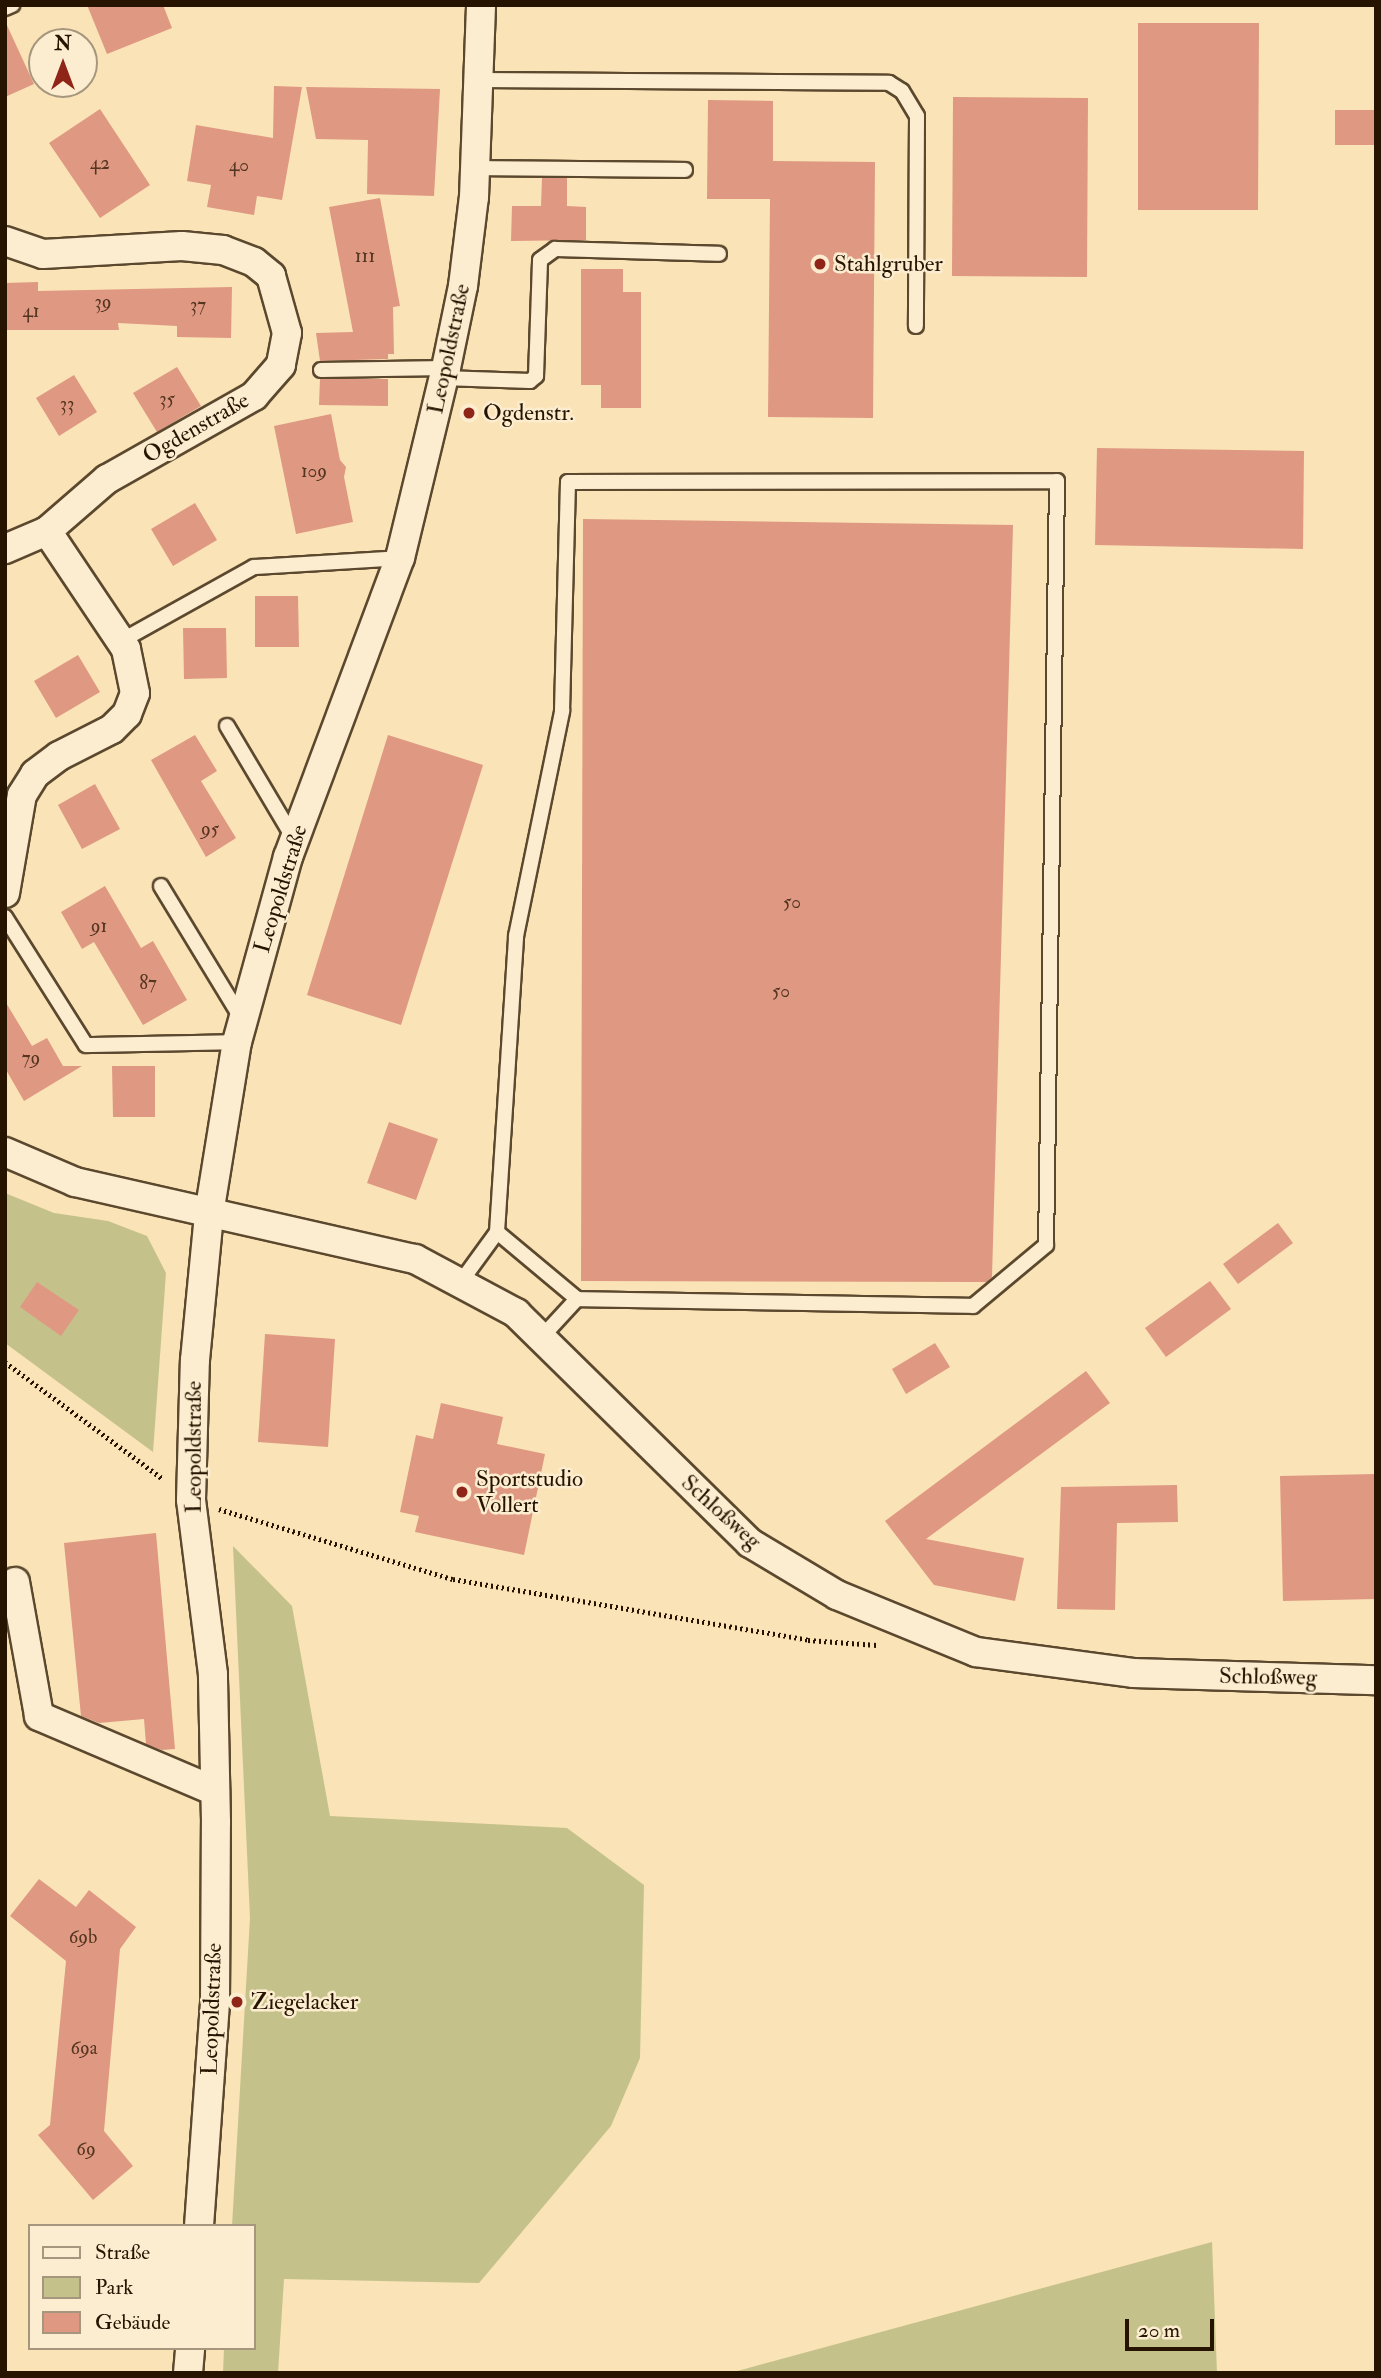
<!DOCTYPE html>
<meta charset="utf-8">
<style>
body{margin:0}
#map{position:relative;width:1381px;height:2378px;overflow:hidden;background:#fae3b6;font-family:"IM FELL Double Pica",serif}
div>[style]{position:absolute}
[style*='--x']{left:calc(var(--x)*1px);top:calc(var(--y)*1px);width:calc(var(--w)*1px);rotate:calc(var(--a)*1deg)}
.green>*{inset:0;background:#c4c28a}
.building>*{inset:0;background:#df9882}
.path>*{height:4.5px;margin-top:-2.25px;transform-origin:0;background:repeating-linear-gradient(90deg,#261400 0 2px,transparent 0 5.5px)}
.roads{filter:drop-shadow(2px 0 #5b482e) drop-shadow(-2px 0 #5b482e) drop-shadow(0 2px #5b482e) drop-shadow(0 -2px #5b482e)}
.service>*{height:14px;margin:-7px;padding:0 7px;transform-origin:7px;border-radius:7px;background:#fcedd0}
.minor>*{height:28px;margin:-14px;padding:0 14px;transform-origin:14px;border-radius:14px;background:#fcedd0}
.dots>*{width:19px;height:19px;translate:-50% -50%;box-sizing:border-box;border:4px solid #fcedd0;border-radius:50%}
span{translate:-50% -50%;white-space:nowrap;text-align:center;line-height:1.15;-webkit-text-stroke:5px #fcedd0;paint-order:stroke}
.number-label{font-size:19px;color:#543520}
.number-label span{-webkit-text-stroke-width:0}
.poi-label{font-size:23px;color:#261400}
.left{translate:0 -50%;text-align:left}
.street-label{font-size:23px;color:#261400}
.frame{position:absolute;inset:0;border:7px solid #261400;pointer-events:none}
.legend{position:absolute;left:28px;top:2224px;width:228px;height:126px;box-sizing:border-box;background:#fcedd0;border:2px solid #a6967d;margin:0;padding:9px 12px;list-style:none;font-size:21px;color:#261400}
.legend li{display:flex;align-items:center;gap:14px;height:35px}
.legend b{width:35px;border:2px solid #a6967d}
.north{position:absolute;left:28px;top:28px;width:70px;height:70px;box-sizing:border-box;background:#fcedd0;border:2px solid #a6967d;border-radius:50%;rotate:0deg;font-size:19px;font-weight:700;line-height:28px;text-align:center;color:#261400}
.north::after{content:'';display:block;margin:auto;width:24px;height:32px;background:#8f2418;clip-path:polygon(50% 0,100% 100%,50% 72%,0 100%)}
.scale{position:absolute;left:1125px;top:2319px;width:89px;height:32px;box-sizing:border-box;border:4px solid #261400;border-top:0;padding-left:9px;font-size:21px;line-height:24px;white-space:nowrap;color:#261400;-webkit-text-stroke:5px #fcedd0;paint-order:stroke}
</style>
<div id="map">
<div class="green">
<div style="clip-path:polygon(5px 1193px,54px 1213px,108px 1221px,147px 1236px,166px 1273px,153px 1452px,5px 1343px)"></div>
<div style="clip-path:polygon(233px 1546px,292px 1606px,330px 1816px,567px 1828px,644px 1885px,640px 2058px,611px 2126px,479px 2283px,284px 2279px,278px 2373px,223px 2373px,224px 2348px,254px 2348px,254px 2226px,232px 2226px,250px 1918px)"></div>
<div style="clip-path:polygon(1212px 2242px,1217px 2373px,730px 2373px)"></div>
</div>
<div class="building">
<div style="clip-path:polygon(87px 5px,163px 5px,172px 28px,107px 54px)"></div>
<div style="clip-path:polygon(5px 21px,34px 84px,5px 97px)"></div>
<div style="clip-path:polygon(1138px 23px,1259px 23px,1258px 210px,1138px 210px)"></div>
<div style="clip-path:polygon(274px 86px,302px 87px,282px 200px,257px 196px,254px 215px,207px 207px,211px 185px,187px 181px,196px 125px,273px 138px)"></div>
<div style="clip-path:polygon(306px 87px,440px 89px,434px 196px,367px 194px,368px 140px,316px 139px)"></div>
<div style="clip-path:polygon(953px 97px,1088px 98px,1087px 277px,952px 276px)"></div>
<div style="clip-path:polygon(708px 100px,773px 101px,773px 161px,875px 162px,873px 418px,768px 417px,770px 199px,707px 199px)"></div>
<div style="clip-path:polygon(100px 109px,150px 185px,100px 218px,49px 143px)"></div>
<div style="clip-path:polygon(1335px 110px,1374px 110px,1374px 145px,1335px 145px)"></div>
<div style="clip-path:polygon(542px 178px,567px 178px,567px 206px,586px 207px,586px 240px,511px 241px,512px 206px,541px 206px)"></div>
<div style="clip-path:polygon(380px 198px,400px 306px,393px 307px,394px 354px,388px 354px,388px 359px,320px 361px,316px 333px,353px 332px,329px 207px)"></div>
<div style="clip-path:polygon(581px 269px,623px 269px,623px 292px,641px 292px,641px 408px,601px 408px,601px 385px,581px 385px)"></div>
<div style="clip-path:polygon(38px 282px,38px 291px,232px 287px,231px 338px,177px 337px,177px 326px,118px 323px,119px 330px,5px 330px,5px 283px)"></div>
<div style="clip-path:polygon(177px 367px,201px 406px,157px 432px,133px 393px)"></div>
<div style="clip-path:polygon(74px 375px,97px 412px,59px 436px,36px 398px)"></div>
<div style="clip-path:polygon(320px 379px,388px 379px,388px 406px,319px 405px)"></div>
<div style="clip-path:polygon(331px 414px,340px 460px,346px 467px,344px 477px,353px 522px,296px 534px,274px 426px)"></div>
<div style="clip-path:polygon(1097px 448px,1304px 451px,1303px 549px,1095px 545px)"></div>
<div style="clip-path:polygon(195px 503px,217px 540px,173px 566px,151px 529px)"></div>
<div style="clip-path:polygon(583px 519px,1013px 525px,992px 1277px,987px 1282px,581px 1281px)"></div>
<div style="clip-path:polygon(255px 596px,298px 596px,299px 647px,255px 647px)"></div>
<div style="clip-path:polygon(183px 628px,226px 628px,227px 678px,184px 679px)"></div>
<div style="clip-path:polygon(78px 655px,100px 692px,56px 718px,34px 681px)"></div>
<div style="clip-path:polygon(195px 735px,217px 771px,201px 781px,236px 838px,206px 857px,151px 760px)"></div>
<div style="clip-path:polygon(388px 735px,483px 765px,401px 1025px,307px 995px)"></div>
<div style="clip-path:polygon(95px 784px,120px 829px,82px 849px,58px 805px)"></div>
<div style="clip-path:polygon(105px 886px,141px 948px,153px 941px,187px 1000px,143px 1025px,94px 942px,82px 949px,61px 912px)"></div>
<div style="clip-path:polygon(5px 1001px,32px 1046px,47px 1038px,63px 1066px,82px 1066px,24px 1101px,5px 1068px)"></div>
<div style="clip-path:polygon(112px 1066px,155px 1066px,155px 1117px,113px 1117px)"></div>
<div style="clip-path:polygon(389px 1122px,438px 1139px,416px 1200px,367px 1183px)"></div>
<div style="clip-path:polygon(1278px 1223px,1293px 1243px,1238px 1284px,1223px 1264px)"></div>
<div style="clip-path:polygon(1210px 1281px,1231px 1309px,1166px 1357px,1145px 1328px)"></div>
<div style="clip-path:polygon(37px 1282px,79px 1310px,61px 1336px,20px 1307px)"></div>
<div style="clip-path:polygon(265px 1334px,335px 1339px,328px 1447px,258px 1442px)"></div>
<div style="clip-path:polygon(935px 1343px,950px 1367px,906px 1394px,892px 1369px)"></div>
<div style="clip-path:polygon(1086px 1371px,1110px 1403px,926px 1539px,1024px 1558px,1015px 1601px,934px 1585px,885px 1521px)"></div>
<div style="clip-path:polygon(441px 1403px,503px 1417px,497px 1444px,545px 1454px,524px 1555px,415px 1532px,419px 1516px,400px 1512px,416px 1435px,433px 1439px)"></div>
<div style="clip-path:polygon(1376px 1474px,1376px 1599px,1283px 1601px,1280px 1476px)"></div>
<div style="clip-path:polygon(1177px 1485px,1178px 1522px,1117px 1523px,1115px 1610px,1057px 1609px,1061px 1487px)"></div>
<div style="clip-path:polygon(156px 1533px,175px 1749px,162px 1750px,146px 1744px,144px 1719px,99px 1723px,81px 1716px,64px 1543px)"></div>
<div style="clip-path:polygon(39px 1879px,76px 1907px,89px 1890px,136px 1927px,120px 1949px,104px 2131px,133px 2166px,93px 2200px,38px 2135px,50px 2125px,66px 1961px,10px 1916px)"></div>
</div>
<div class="path">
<div style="--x:5;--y:1362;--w:197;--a:36.5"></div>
<div style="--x:219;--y:1509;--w:244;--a:16.7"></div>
<div style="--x:453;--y:1579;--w:360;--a:9.7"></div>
<div style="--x:808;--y:1640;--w:69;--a:4.1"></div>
</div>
<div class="roads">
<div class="service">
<div style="--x:5;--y:8;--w:8;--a:-23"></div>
<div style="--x:479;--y:80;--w:410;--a:0.4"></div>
<div style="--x:889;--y:83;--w:15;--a:32"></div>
<div style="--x:902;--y:91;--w:29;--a:59"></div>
<div style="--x:917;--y:116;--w:210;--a:90.3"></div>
<div style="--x:475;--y:168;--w:210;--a:0.5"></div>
<div style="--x:321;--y:370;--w:125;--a:-0.9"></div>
<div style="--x:443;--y:378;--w:87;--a:2"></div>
<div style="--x:530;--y:381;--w:8;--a:-40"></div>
<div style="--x:536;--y:376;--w:116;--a:-88"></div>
<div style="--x:540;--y:260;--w:19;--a:-36"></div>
<div style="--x:555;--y:249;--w:164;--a:1.7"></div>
<div style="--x:121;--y:641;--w:152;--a:-29.1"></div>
<div style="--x:254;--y:567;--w:146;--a:-3.5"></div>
<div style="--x:227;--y:726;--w:131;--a:59.3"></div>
<div style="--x:161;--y:886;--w:156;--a:58.7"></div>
<div style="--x:5;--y:917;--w:151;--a:57.7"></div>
<div style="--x:86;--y:1045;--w:151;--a:-1.1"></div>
<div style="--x:497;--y:1232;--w:104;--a:39.9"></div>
<div style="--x:460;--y:1283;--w:63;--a:-54"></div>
<div style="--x:497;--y:1232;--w:297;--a:-86.3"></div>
<div style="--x:516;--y:936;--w:230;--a:-78.4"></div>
<div style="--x:562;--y:711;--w:229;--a:-88.5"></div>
<div style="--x:568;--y:482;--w:489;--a:-0.1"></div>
<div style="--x:1057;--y:481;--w:764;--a:90.82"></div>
<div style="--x:1046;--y:1245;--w:95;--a:140.1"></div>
<div style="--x:973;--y:1306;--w:396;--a:-179"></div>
<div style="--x:577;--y:1299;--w:53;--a:132.7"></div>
</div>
<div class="minor">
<div style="--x:5;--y:241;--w:40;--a:18.9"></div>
<div style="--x:43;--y:254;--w:139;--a:-3.3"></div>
<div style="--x:182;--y:246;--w:41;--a:5.6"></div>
<div style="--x:223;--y:250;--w:33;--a:21"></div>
<div style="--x:254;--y:262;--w:22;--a:39"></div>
<div style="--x:271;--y:276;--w:59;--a:74.3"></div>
<div style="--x:287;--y:333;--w:33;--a:101"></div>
<div style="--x:281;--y:365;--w:41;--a:131.1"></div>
<div style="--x:254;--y:396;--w:169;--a:150.5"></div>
<div style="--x:107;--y:479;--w:79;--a:139.1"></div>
<div style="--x:47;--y:531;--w:46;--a:156.8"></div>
<div style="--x:5;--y:893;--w:99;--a:-80.2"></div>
<div style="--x:22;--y:795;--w:25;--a:-58"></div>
<div style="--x:35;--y:774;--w:30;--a:-37"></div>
<div style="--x:59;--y:756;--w:59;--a:-27"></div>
<div style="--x:112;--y:729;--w:21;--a:-45"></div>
<div style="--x:127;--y:714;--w:22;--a:-69"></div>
<div style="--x:135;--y:693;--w:45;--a:-101.6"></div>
<div style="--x:126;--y:649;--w:142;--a:-123.8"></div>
<div style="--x:5;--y:1152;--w:76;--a:23.2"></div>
<div style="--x:75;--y:1182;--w:349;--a:12.8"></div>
<div style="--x:415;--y:1259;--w:115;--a:28.1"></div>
<div style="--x:516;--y:1313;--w:328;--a:44.5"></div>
<div style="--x:750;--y:1543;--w:101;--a:30.9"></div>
<div style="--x:837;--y:1595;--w:150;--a:22.3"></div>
<div style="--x:976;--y:1652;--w:158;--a:7.6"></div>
<div style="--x:1133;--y:1673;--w:243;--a:1.7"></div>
<div style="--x:15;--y:1582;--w:136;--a:79.8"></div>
<div style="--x:39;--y:1716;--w:191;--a:23.1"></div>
<div style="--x:199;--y:2226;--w:226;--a:-85.9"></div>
<div style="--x:215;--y:2001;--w:179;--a:-89.7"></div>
<div style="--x:216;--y:1822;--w:148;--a:-91.2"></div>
<div style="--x:213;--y:1674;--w:175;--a:-97.2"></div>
<div style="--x:191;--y:1500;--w:140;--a:-88.4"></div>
<div style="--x:195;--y:1360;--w:147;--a:-84.5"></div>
<div style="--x:209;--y:1214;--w:174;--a:-80.8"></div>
<div style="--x:237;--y:1042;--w:192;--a:-74.6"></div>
<div style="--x:288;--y:857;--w:319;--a:-69.5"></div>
<div style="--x:400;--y:558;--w:195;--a:-76.4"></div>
<div style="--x:446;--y:368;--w:84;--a:-78.3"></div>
<div style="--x:463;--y:286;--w:90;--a:-83"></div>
<div style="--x:474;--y:197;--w:192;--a:-87.9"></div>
<div style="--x:188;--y:2373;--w:25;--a:-85"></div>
</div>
</div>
<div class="dots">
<div style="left:820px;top:264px;background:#8f2418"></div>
<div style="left:469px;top:413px;background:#8f2418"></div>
<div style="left:462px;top:1492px;background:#8f2418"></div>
<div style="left:237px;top:2002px;background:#8f2418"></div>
</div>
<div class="number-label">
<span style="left:100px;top:164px">42</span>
<span style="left:239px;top:166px">40</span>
<span style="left:365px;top:257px">111</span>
<span style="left:103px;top:303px">39</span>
<span style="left:198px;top:306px">37</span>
<span style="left:31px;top:312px">41</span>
<span style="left:167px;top:400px">35</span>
<span style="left:67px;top:405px">33</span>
<span style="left:314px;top:472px">109</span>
<span style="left:210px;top:830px">95</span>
<span style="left:792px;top:903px">50</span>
<span style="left:99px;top:927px">91</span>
<span style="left:148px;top:984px">87</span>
<span style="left:781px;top:992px">50</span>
<span style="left:31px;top:1059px">79</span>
<span style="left:83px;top:1938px">69b</span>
<span style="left:84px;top:2049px">69a</span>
<span style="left:86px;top:2150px">69</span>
</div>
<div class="poi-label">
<span class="left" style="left:834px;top:264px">Stahlgruber</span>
<span class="left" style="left:483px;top:413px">Ogdenstr.</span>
<span class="left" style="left:476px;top:1492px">Sportstudio<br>Vollert</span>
<span class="left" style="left:251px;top:2002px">Ziegelacker</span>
</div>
<div class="street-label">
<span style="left:449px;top:349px;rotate:-78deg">Leopoldstraße</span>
<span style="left:196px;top:428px;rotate:-30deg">Ogdenstraße</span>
<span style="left:281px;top:889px;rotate:-73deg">Leopoldstraße</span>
<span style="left:194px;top:1447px;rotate:-90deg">Leopoldstraße</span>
<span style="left:721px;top:1512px;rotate:42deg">Schloßweg</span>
<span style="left:1268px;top:1677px;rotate:1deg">Schloßweg</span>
<span style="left:212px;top:2009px;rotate:-88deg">Leopoldstraße</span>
</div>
<div class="frame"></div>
<ul class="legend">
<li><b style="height:9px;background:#fcedd0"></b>Straße</li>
<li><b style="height:19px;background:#c4c28a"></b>Park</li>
<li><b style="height:19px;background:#df9882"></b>Gebäude</li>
</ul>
<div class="north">N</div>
<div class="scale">20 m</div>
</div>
